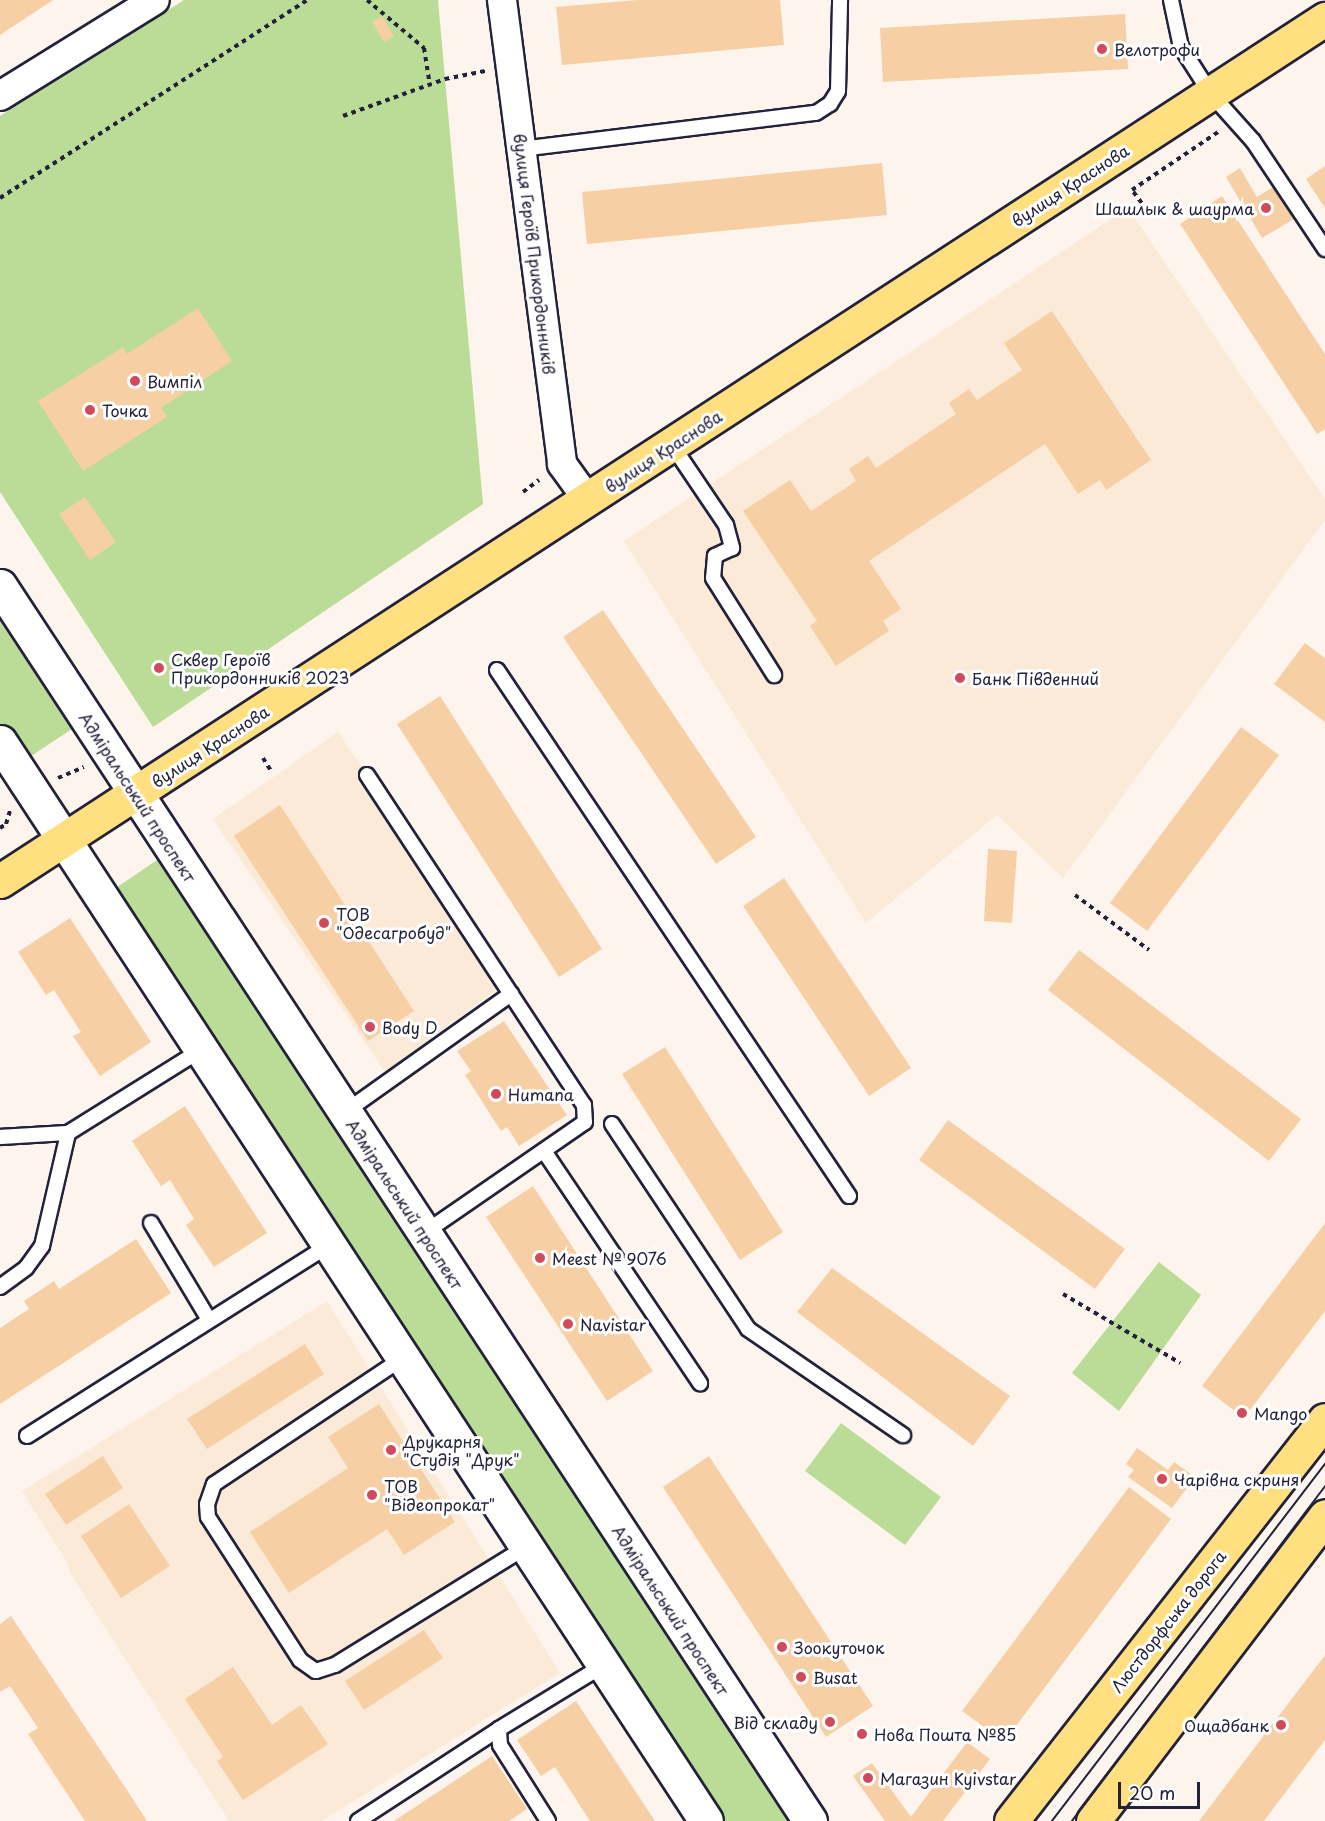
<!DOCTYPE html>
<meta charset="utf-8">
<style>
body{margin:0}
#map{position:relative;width:1325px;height:1821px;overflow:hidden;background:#fdf5ed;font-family:"Playpen Sans",sans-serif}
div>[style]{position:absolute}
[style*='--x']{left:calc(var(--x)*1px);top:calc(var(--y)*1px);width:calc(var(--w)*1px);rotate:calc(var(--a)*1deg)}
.built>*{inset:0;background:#fbead7}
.green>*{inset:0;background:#badc96}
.building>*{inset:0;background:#f6cfa5}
.path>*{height:4px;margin-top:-2px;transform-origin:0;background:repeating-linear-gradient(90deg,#22223b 0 4.5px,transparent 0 9px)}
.roads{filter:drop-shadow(2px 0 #22223b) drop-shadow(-2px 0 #22223b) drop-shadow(0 2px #22223b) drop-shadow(0 -2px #22223b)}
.service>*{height:14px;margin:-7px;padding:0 7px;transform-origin:7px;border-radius:7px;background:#fff}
.minor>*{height:28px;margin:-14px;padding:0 14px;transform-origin:14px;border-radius:14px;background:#fff}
.secondary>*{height:33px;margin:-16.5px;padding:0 16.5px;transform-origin:16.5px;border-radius:16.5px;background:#fff}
.primary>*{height:33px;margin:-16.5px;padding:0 16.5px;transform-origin:16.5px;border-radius:16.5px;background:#ffdf80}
.tram>*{height:1.5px;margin:-0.75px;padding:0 0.75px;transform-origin:0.75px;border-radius:0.75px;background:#22223b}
.dots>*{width:16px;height:16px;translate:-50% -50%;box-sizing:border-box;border:3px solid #fff;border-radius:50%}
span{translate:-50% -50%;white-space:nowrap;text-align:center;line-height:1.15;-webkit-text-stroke:6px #fff;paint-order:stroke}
.poi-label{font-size:16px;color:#22223b}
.left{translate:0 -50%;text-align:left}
.right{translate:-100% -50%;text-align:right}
.street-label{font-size:16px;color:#22223b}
.scale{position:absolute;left:1118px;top:1782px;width:82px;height:27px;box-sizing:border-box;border:3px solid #22223b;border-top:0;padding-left:8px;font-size:18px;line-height:21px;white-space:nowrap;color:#22223b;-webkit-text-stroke:4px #fff;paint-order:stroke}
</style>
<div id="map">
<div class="built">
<div style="clip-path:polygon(1128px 208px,1325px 499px,1325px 520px,1063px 878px,997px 815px,866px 923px,624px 541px)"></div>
<div style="clip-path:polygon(338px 732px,506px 983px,385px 1072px,213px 819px)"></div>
<div style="clip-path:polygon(327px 1301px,560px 1673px,322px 1821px,229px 1821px,72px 1576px,66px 1561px,22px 1491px)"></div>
</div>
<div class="green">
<div style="clip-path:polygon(184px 0,438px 0,483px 504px,153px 727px,0 492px,0 116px)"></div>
<div style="clip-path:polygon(0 612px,75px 727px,22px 762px,0 728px)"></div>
<div style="clip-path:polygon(160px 858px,789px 1821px,717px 1821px,107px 894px)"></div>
<div style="clip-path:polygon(1159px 1262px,1201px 1295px,1119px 1411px,1072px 1373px)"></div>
<div style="clip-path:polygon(841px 1423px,941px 1497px,905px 1545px,805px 1471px)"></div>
</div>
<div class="building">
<div style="clip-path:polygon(0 0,53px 0,0 35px)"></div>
<div style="clip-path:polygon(637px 0,780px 0,784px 45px,562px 65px,556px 7px)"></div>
<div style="clip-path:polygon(1125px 14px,1128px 69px,883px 82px,880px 28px)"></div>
<div style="clip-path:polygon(382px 16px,394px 36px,384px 42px,372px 22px)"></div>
<div style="clip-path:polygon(882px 163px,887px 215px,587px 244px,582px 192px)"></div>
<div style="clip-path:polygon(1325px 166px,1325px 208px,1306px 179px)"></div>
<div style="clip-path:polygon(1240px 168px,1257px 197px,1275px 186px,1294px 219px,1262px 238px,1226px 177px)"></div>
<div style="clip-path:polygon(1222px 196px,1325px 354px,1325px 429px,1317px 434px,1180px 224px)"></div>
<div style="clip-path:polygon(198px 308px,232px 361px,161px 408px,167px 417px,83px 471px,38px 401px,123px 347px,127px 354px)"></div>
<div style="clip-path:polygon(1052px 311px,1151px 460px,1106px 490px,1100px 480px,1078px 494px,1045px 444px,869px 561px,901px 609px,883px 621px,889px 631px,836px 666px,810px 626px,817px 621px,743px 511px,790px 480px,811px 511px,856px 481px,849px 469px,868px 456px,876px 468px,956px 414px,949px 403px,969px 389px,977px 400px,1022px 370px,1004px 343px)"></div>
<div style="clip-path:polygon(85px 497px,116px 542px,90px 560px,59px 514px)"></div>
<div style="clip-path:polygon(603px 610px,756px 837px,716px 864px,563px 637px)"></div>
<div style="clip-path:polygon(1305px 643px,1325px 658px,1325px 722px,1274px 684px)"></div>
<div style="clip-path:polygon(440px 696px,602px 949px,559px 977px,397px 724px)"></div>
<div style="clip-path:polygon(1241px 727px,1279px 755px,1147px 931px,1110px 903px)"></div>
<div style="clip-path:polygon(280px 805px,414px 1011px,368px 1041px,234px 836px)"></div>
<div style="clip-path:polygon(988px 849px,1017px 851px,1012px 923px,984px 921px)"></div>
<div style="clip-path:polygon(784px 878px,911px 1068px,869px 1096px,743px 906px)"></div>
<div style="clip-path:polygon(70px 918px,151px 1042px,100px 1076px,73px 1036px,81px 1032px,54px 990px,46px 995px,18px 952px)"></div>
<div style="clip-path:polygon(1079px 950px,1301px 1119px,1269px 1161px,1048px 990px)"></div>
<div style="clip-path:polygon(504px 1021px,567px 1115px,519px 1146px,507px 1127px,501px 1131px,465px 1075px,471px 1071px,457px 1051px)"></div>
<div style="clip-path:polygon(665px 1047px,783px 1232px,740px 1260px,622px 1074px)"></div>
<div style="clip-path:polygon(185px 1106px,267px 1233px,214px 1267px,186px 1225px,194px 1219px,170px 1180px,161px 1186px,132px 1141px)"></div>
<div style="clip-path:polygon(948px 1120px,1125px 1249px,1095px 1289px,919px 1160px)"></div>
<div style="clip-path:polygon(533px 1186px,653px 1371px,607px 1401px,486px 1217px)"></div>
<div style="clip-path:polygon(1325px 1223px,1325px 1311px,1244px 1418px,1202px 1386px)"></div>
<div style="clip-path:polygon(136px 1239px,171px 1293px,0 1404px,0 1328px,29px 1309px,24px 1301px,54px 1281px,59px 1289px)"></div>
<div style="clip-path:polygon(832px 1268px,1010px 1396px,973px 1446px,797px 1312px)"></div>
<div style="clip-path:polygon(305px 1344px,324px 1374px,207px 1449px,187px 1419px)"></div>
<div style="clip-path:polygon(379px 1404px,455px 1522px,404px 1555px,387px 1529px,289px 1593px,250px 1532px,348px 1468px,328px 1437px)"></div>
<div style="clip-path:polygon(1137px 1448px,1168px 1470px,1174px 1462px,1195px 1477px,1172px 1508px,1128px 1477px,1134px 1470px,1126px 1464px)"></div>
<div style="clip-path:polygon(103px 1456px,123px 1488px,66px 1525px,45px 1494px)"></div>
<div style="clip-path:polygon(709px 1456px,873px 1706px,826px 1737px,663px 1487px)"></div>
<div style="clip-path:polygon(1129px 1487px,1171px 1519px,1004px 1742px,962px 1711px)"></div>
<div style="clip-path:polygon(129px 1504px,170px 1566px,121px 1598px,81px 1536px)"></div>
<div style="clip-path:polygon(11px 1616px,129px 1793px,147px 1821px,85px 1821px,28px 1734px,38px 1728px,10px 1686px,0 1692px,0 1624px)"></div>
<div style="clip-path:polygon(424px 1630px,443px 1658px,364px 1710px,345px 1681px)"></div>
<div style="clip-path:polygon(1325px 1655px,1325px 1740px,1264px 1821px,1199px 1821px)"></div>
<div style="clip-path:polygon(233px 1667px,272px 1725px,301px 1705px,328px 1744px,243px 1800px,217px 1761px,223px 1757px,185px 1699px)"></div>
<div style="clip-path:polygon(576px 1701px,655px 1821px,590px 1821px,555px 1767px,541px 1776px,517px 1740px)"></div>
<div style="clip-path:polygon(967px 1742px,990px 1759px,943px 1821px,885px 1821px,853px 1776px,872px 1763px,911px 1817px)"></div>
<div style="clip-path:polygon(492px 1756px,527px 1809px,509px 1821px,394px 1821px)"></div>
</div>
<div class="path">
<div style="--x:367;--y:0;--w:75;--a:40.1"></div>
<div style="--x:424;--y:48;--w:36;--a:81"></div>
<div style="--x:343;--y:116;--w:109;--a:-19.9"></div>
<div style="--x:445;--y:79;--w:41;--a:-11.3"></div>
<div style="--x:0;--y:198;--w:365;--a:-32.8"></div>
<div style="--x:1147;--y:210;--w:25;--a:-127"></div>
<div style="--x:1132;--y:190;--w:104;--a:-34"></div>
<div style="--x:523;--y:492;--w:20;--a:-37"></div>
<div style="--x:263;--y:758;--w:15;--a:58"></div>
<div style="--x:58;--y:778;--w:28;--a:-23"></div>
<div style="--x:0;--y:828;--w:7;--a:-34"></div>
<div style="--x:6;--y:824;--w:14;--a:-73"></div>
<div style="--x:1075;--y:895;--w:92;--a:36.6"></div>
<div style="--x:1063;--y:1294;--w:136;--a:30.5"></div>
</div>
<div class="roads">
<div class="service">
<div style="--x:1171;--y:0;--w:48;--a:78"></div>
<div style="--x:1181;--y:47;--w:56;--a:57.4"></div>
<div style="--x:1211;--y:94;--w:63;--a:48.2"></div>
<div style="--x:1253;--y:141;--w:130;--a:56.3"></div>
<div style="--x:521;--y:149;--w:297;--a:-7"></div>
<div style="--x:816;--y:113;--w:17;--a:-33"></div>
<div style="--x:830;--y:104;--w:15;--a:-58"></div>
<div style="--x:838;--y:91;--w:91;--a:-88.7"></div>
<div style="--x:672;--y:445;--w:97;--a:56"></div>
<div style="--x:726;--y:525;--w:24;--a:75"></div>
<div style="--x:732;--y:548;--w:19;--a:155"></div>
<div style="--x:715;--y:556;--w:22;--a:95"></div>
<div style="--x:713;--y:578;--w:115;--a:57.8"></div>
<div style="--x:497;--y:670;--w:633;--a:56.21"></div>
<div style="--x:367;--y:775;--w:395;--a:56.7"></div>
<div style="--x:584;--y:1105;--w:17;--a:87"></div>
<div style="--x:585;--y:1122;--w:196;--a:145.4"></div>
<div style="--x:345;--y:1112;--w:204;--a:-35.4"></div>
<div style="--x:612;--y:1124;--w:246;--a:56.4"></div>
<div style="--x:748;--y:1329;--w:188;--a:34.4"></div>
<div style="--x:0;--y:1137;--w:68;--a:-3.4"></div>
<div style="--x:544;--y:1151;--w:280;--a:56.1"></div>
<div style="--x:151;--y:1223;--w:113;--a:59.1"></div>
<div style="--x:0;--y:1287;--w:32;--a:-36"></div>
<div style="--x:26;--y:1268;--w:27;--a:-54"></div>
<div style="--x:42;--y:1246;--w:116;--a:-77"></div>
<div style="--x:68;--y:1133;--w:157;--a:-32"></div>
<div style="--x:403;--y:1358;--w:227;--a:146.3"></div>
<div style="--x:214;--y:1484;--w:21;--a:109"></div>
<div style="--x:207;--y:1504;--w:13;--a:86"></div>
<div style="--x:208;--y:1517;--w:170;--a:57.2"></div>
<div style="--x:300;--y:1660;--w:19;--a:35"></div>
<div style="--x:316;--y:1671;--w:20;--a:-18"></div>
<div style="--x:335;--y:1665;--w:225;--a:-31.7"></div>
<div style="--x:27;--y:1436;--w:357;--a:-32.3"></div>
<div style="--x:358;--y:1821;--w:168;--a:-33.1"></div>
<div style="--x:548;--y:1821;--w:90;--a:-122.3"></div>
<div style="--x:500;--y:1745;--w:16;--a:-94"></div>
<div style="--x:499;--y:1729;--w:123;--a:-31.4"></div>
</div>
<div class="minor">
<div style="--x:502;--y:0;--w:468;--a:82.6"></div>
<div style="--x:562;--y:464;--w:44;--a:54.2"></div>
<div style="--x:0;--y:96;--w:182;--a:-31.8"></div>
</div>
<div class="secondary">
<div style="--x:0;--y:586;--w:1477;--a:56.74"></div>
<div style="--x:0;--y:742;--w:1289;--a:56.8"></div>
</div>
<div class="primary">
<div style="--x:0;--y:881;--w:1581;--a:-33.05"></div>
<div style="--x:1011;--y:1821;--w:509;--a:-51.94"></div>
<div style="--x:1093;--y:1821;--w:383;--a:-52.7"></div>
</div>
</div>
<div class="tram">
<div style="--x:1052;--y:1821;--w:449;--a:-52.6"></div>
<div style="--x:1072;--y:1821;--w:420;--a:-52.9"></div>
</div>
<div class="dots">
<div style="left:1102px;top:49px;background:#d1495b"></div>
<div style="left:1266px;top:208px;background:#d1495b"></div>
<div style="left:135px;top:381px;background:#d1495b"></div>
<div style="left:90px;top:410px;background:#d1495b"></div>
<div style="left:159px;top:668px;background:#d1495b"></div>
<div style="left:960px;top:678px;background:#d1495b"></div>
<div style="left:324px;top:923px;background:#d1495b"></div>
<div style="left:370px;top:1027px;background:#d1495b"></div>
<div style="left:496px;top:1094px;background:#d1495b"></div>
<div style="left:540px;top:1258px;background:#d1495b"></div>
<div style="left:568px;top:1324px;background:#d1495b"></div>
<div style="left:1242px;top:1413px;background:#d1495b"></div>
<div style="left:391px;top:1450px;background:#d1495b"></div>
<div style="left:1162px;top:1479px;background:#d1495b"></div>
<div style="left:372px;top:1495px;background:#d1495b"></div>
<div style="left:782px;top:1647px;background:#d1495b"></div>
<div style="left:801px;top:1677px;background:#d1495b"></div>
<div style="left:830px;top:1722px;background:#d1495b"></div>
<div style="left:1281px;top:1725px;background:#d1495b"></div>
<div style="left:862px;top:1734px;background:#d1495b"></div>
<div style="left:868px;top:1778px;background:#d1495b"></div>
</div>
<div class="poi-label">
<span class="left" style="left:1114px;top:49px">Велотрофи</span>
<span class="right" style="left:1254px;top:208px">Шашлык &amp; шаурма</span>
<span class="left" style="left:147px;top:381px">Вимпіл</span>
<span class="left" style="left:102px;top:410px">Точка</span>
<span class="left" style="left:171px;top:668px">Сквер Героїв<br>Прикордонників 2023</span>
<span class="left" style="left:972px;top:678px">Банк Південний</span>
<span class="left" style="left:336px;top:923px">ТОВ<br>"Одесагробуд"</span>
<span class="left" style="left:382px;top:1027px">Body D</span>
<span class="left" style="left:508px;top:1094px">Humana</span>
<span class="left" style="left:552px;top:1258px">Meest № 9076</span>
<span class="left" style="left:580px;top:1324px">Navistar</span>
<span class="left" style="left:1254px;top:1413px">Mango</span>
<span class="left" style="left:403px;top:1450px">Друкарня<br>"Студія "Друк"</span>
<span class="left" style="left:1174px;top:1479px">Чарівна скриня</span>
<span class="left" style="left:384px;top:1495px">ТОВ<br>"Відеопрокат"</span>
<span class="left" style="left:794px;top:1647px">Зоокуточок</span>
<span class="left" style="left:813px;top:1677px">Busat</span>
<span class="right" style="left:818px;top:1722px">Від складу</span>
<span class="right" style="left:1269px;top:1725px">Ощадбанк</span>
<span class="left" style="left:874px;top:1734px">Нова Пошта №85</span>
<span class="left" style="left:880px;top:1778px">Магазин Kyivstar</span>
</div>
<div class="street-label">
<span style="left:1070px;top:185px;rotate:-33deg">вулиця Краснова</span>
<span style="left:535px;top:254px;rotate:83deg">вулиця Героїв Прикордонників</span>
<span style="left:663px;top:451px;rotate:-33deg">вулиця Краснова</span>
<span style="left:210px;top:746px;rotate:-33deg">вулиця Краснова</span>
<span style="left:138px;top:797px;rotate:57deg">Адміральський проспект</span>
<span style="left:405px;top:1204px;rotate:57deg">Адміральський проспект</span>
<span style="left:671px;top:1610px;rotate:57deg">Адміральський проспект</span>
<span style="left:1168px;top:1621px;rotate:-52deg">Люстдорфська дорога</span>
</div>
<div class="scale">20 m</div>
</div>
